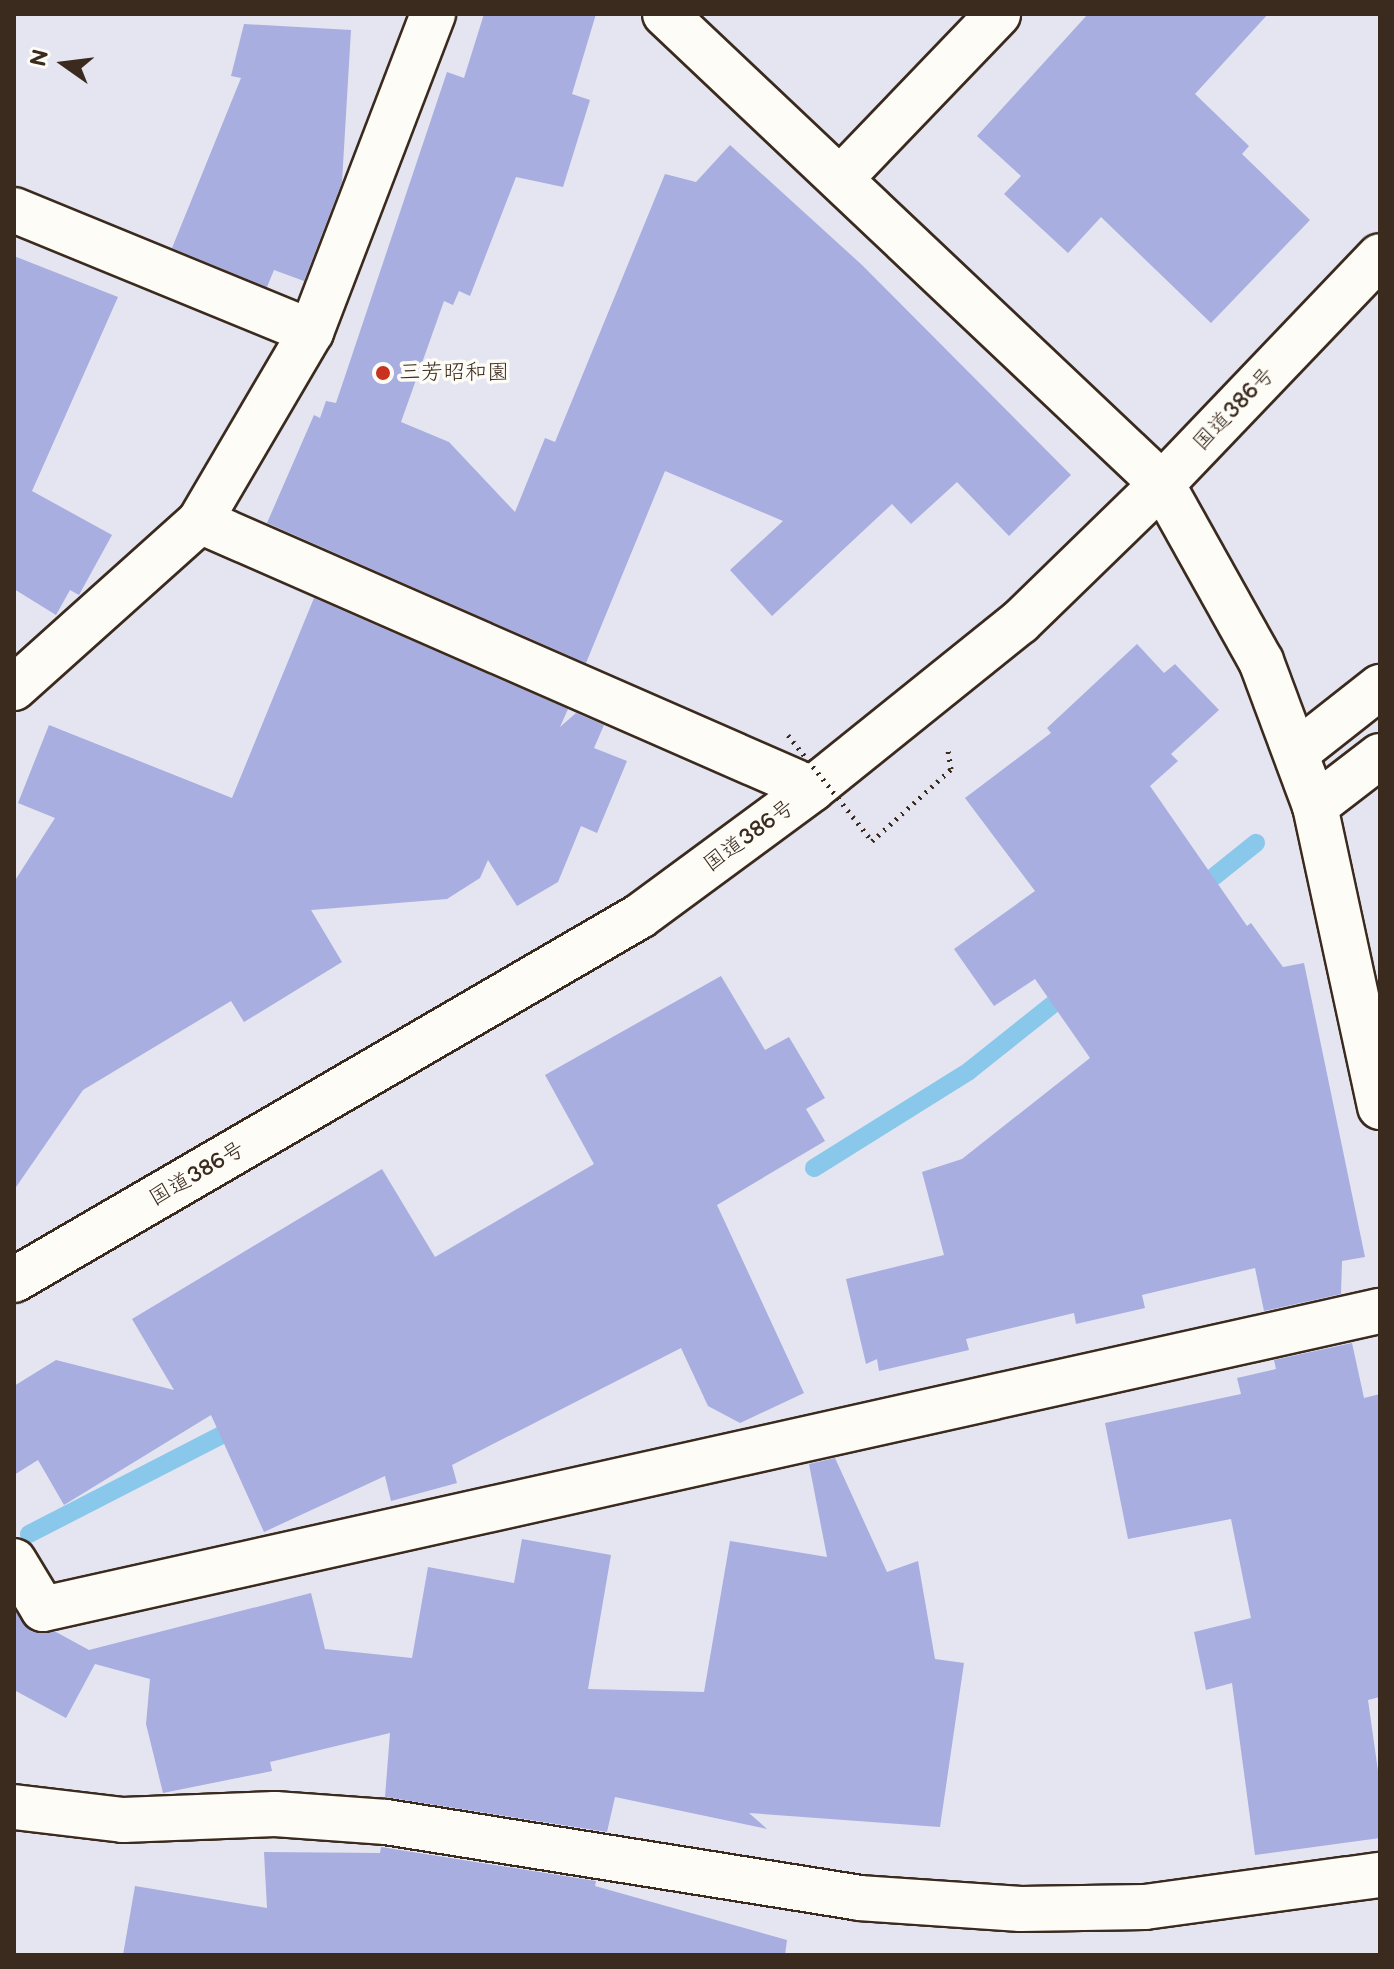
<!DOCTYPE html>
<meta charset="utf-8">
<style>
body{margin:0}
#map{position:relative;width:1394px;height:1969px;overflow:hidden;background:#e4e5f0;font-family:"Balsamiq Sans","Klee One",sans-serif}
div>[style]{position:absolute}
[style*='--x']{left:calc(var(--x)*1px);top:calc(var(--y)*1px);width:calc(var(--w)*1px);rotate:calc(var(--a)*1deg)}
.stream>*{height:18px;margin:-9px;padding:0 9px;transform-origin:9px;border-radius:9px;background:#89c8ea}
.building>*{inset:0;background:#a8aedf}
.path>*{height:5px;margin-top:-2.5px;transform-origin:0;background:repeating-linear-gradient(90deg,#3b2a1e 0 2px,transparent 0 8px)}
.roads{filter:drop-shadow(2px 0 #3b2a1e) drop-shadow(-2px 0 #3b2a1e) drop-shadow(0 2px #3b2a1e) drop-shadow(0 -2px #3b2a1e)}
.minor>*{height:44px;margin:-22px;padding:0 22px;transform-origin:22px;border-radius:22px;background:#fdfcf7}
.highway>*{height:44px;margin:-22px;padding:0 22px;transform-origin:22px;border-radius:22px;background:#fdfcf7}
.path-bridge>*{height:5px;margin-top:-2.5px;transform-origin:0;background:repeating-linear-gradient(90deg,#3b2a1e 0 2px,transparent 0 8px)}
.dots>*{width:22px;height:22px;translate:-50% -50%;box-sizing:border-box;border:4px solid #fdfcf7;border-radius:50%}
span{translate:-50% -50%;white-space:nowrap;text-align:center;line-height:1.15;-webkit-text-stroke:7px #fdfcf7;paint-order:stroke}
.poi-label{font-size:22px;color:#3b2a1e}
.left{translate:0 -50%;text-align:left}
.street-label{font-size:22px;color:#3b2a1e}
.frame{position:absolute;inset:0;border:16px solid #3b2a1e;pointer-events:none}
.north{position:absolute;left:24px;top:24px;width:80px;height:80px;-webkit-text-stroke:6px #fdfcf7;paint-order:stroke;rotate:284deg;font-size:22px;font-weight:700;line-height:32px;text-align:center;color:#3b2a1e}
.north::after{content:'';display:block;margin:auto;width:28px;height:36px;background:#3b2a1e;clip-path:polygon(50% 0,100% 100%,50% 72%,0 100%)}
</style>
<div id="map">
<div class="stream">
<div style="--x:1196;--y:891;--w:77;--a:-38.7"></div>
<div style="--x:814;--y:1168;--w:183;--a:-32"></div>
<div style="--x:969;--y:1071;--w:132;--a:-38.5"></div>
<div style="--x:29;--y:1534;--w:236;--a:-27.2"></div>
</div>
<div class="building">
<div style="clip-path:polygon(484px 14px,596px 14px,572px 94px,590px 100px,563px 187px,516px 177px,470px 296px,459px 291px,453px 305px,444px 301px,401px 422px,449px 442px,515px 512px,545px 438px,555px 442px,665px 174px,696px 182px,730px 145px,862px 265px,1071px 475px,1009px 536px,957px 482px,911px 524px,892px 504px,772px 616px,730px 570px,783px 521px,665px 471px,586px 663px,267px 523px,314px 415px,320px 418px,326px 401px,336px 403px,447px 72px,464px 78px)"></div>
<div style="clip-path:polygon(1088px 14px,1268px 14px,1195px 94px,1249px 146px,1242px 154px,1310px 220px,1211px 323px,1101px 217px,1068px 253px,1004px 194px,1021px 176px,977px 136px)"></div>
<div style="clip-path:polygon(244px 24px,351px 30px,342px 182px,304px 281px,274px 270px,267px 287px,172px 248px,241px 78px,231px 76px)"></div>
<div style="clip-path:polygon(14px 256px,118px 297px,32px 491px,112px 535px,79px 595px,70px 590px,56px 615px,14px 589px)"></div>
<div style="clip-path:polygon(314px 598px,568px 709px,560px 727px,576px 713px,604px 725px,594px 748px,627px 761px,597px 833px,581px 826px,558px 882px,517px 906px,488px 860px,480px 878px,447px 899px,311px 910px,342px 962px,244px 1022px,231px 1001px,83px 1090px,14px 1190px,14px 882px,55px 818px,18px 803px,49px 725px,232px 798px)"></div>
<div style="clip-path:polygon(1137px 644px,1164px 673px,1175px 664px,1219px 710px,1171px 754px,1178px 761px,1150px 786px,1247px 926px,1251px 923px,1283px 967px,1304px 963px,1365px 1257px,1342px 1261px,1341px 1294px,1264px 1311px,1255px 1268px,1142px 1295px,1145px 1308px,1076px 1324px,1074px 1313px,966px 1339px,969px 1350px,879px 1371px,877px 1359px,866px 1364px,846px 1279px,944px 1255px,922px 1172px,962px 1159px,1090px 1058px,1035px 979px,994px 1006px,954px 949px,1035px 891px,965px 798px,1051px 733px,1047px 728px)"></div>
<div style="clip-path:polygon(721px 976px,765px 1050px,789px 1037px,825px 1098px,806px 1109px,825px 1141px,717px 1205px,804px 1393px,740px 1423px,708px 1406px,681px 1348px,452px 1465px,457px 1483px,391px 1501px,385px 1476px,264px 1532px,211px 1415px,64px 1505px,38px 1460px,14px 1475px,14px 1386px,56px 1360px,174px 1390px,132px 1319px,382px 1169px,435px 1257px,594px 1164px,545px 1075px)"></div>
<div style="clip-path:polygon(1352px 1343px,1364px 1398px,1380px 1394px,1380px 1697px,1368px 1700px,1380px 1785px,1380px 1838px,1255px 1855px,1232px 1683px,1206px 1690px,1194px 1632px,1251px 1618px,1231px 1519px,1128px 1539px,1105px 1423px,1241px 1394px,1237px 1378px,1276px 1369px,1274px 1360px)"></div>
<div style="clip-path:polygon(835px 1458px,887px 1572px,918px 1561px,935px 1659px,964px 1663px,940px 1827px,749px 1813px,767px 1829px,615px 1797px,607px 1832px,385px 1797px,390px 1733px,270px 1762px,272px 1771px,163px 1793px,146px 1724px,150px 1679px,95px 1664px,66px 1718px,14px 1690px,14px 1609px,32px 1632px,56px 1632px,89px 1650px,311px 1593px,325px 1649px,412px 1658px,428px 1567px,514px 1583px,522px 1539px,611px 1555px,588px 1689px,704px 1692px,730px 1541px,827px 1557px,809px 1464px)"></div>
<div style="clip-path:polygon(381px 1847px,596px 1881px,595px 1886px,787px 1940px,785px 1955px,123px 1955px,135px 1886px,267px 1908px,264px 1852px,380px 1853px)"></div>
</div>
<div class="path">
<div style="--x:872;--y:841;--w:107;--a:-42.3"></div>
<div style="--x:951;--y:769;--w:19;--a:-99"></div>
</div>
<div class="roads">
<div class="minor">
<div style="--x:665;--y:14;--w:684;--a:43.4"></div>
<div style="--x:1162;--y:484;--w:203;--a:60.8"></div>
<div style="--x:1261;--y:661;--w:155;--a:69.6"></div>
<div style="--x:1315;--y:806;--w:308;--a:77.8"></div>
<div style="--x:841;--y:178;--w:227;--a:-46.2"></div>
<div style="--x:14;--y:210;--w:321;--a:22.3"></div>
<div style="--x:200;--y:521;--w:668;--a:23.65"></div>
<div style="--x:14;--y:688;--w:250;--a:-41.9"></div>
<div style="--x:200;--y:521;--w:219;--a:-59.6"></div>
<div style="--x:311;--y:332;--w:341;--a:-69"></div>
<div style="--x:1296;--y:753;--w:107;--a:-38.2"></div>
<div style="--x:1315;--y:806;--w:82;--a:-37.6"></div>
<div style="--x:14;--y:1561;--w:56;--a:58.9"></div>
<div style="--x:43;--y:1609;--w:1370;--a:-12.57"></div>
<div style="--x:14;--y:1807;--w:110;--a:6.8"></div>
<div style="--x:123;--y:1820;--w:152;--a:-2.3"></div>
<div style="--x:275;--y:1814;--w:111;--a:4.1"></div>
<div style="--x:386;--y:1822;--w:479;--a:9.1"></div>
<div style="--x:859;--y:1898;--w:162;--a:3.9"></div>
<div style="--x:1021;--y:1909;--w:124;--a:-0.9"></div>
<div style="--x:1145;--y:1907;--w:237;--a:-7.8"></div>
</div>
<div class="highway">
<div style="--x:14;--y:1280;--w:724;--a:-30.18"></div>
<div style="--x:640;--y:916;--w:214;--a:-36.4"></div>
<div style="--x:812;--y:789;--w:267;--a:-38.8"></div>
<div style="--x:1020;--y:622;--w:198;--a:-44.2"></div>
<div style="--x:1162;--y:484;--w:315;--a:-46.3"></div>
</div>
</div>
<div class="path-bridge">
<div style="--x:788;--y:735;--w:135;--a:51.6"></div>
</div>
<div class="dots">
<div style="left:383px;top:373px;background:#c8321e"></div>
</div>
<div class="poi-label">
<span class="left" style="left:399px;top:373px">三芳昭和園</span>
</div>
<div class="street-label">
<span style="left:1234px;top:409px;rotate:-46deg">国道386号</span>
<span style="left:749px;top:836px;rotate:-36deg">国道386号</span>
<span style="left:197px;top:1174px;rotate:-30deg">国道386号</span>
</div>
<div class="frame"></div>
<div class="north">N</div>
</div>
